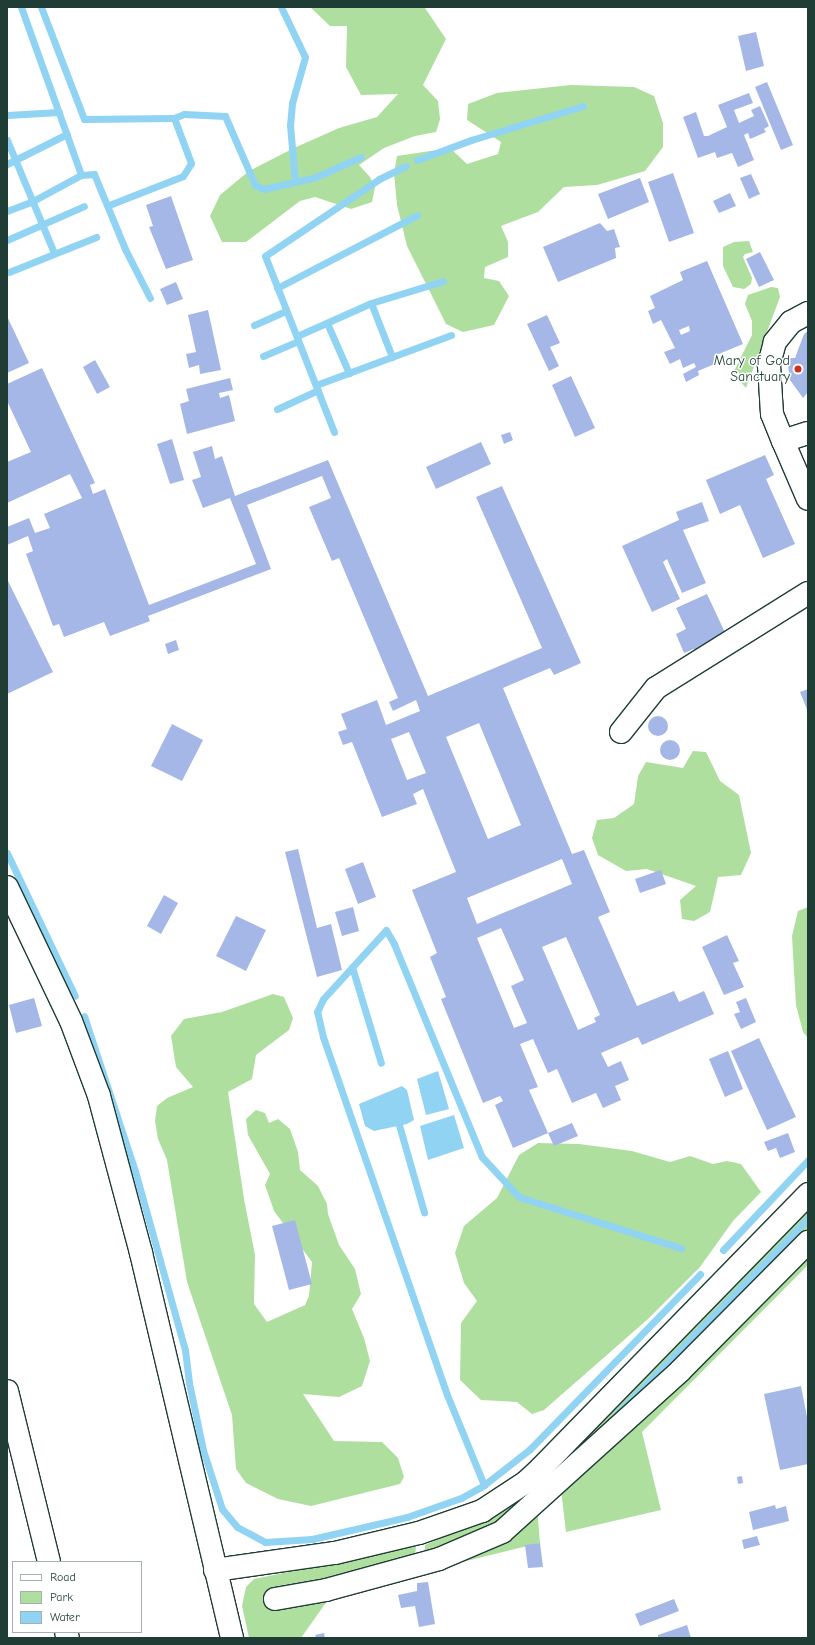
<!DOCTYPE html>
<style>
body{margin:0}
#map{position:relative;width:815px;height:1645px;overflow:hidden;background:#fff;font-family:"Comic Neue",sans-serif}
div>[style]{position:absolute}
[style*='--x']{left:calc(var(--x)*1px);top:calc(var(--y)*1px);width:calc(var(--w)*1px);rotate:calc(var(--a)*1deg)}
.green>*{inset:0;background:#afdf9f}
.water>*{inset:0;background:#91d3f3}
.stream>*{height:7px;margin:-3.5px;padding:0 3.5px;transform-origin:3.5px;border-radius:3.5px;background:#91d3f3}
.building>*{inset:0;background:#a5b7e6}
.round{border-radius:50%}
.roads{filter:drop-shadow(1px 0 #1f3d34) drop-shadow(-1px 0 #1f3d34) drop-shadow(0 1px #1f3d34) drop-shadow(0 -1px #1f3d34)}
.minor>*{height:22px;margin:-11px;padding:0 11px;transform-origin:11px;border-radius:11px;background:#fff}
.dots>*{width:11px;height:11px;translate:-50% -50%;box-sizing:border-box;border:2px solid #fff;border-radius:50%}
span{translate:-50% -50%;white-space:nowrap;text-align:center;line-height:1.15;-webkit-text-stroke:3px #fff;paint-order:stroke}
.poi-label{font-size:14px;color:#1f3d34}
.right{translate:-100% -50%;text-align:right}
.frame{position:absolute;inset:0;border:8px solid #1f3d34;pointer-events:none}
.legend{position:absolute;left:12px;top:1561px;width:130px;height:72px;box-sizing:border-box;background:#fff;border:1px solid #a5b1ae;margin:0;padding:5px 7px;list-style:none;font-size:12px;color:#1f3d34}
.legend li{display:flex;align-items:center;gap:8px;height:20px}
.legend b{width:20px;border:1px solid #a5b1ae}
</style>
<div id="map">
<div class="green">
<div style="clip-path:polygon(310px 7px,425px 8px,446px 39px,423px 85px,438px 101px,440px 119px,436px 132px,415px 136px,384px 148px,359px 165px,370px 177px,375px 187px,372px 202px,351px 209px,315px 197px,300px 201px,246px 242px,222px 242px,210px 216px,220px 195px,249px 171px,294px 148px,339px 128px,377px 117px,398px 94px,361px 95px,346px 67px,347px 26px,330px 26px)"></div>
<div style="clip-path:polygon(571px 85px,634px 87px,654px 96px,663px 123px,663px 147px,645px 171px,597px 185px,564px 187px,538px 212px,501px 226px,508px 242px,508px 257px,485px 267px,484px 278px,499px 281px,509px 296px,494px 325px,463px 332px,446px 324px,407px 246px,397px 205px,394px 173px,397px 156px,450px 148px,467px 164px,498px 154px,501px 142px,467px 120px,468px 104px,497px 93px)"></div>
<div style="clip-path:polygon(749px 241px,753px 252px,745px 254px,743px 257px,752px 278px,751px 284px,744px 289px,733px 287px,723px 266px,723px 247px,734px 242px)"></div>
<div style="clip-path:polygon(771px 287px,778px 288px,780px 297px,746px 388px,733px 373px,752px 335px,752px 321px,745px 304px,748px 295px)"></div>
<div style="clip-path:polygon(693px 751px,706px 752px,720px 781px,739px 795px,751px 853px,741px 875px,718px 877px,710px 912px,694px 921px,682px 919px,680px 900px,696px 886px,647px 869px,626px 871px,598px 855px,592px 838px,597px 820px,614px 818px,634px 804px,638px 776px,646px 762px,683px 768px)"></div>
<div style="clip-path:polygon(808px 907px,808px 1038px,803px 1032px,796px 1005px,792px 936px,798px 911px)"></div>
<div style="clip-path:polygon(273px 994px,284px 997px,293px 1018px,289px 1030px,256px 1055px,252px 1079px,228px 1092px,244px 1199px,255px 1255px,254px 1304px,267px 1322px,305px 1305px,309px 1296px,312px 1262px,274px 1211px,265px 1185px,270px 1174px,248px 1135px,246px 1119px,256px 1110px,265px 1113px,269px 1123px,278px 1119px,290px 1129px,298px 1152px,300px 1170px,318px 1186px,327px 1204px,328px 1214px,339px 1245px,355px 1269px,361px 1294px,352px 1309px,364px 1338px,370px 1361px,362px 1386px,339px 1397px,303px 1394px,334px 1441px,382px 1442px,398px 1458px,404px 1477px,400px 1484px,311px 1506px,278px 1499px,246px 1483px,236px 1469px,232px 1415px,187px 1282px,167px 1160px,158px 1139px,155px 1121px,157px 1106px,167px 1098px,193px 1087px,176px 1067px,171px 1036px,184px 1019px,222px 1012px)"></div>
<div style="clip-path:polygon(538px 1143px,579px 1144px,632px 1151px,670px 1162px,690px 1156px,713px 1164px,727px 1161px,741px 1164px,761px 1192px,733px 1221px,700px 1267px,648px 1319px,544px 1410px,532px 1414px,517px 1402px,481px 1400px,460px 1380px,461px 1323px,477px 1301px,464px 1283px,455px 1253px,464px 1226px,497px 1198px,519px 1155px)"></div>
<div style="clip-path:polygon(808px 1210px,808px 1265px,642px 1432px,661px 1510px,566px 1532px,561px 1490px,554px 1468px)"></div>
<div style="clip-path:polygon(528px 1492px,534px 1493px,498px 1531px,424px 1560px,425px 1545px,485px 1520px)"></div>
<div style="clip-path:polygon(537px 1507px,540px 1543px,332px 1594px,301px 1638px,249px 1638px,242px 1606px,246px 1587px,254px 1579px,416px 1546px,414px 1568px)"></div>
</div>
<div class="water">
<div style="clip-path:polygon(438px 1071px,449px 1109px,426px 1115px,417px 1079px)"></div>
<div style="clip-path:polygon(402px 1086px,407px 1090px,414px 1120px,407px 1124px,374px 1131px,365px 1126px,359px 1104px)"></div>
<div style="clip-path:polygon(454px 1115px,464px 1148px,428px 1160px,420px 1126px)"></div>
</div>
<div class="stream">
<div style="--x:21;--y:7;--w:178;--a:70.3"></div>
<div style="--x:41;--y:7;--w:120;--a:69"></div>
<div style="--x:84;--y:119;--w:90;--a:-0.6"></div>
<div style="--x:281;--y:7;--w:55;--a:64.4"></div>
<div style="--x:305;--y:57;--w:48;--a:105.8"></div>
<div style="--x:292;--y:103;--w:22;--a:95"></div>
<div style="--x:290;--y:125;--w:57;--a:85"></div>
<div style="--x:7;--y:115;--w:52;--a:-3.3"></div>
<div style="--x:7;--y:140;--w:122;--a:67.4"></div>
<div style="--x:417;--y:160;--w:58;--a:-20.3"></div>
<div style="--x:471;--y:140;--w:117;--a:-16.9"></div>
<div style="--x:7;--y:164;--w:67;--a:-26.6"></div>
<div style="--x:109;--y:205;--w:79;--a:-21.4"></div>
<div style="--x:183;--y:176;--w:15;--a:-58"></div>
<div style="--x:191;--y:163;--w:48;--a:-110.7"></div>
<div style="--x:174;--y:118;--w:11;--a:-22"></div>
<div style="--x:184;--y:114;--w:41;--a:2.8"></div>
<div style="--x:225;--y:116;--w:75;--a:66.5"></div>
<div style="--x:255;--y:185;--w:10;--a:24"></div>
<div style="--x:264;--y:189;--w:53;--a:-13"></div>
<div style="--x:316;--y:177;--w:49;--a:-24"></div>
<div style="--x:7;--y:211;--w:26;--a:-21"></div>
<div style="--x:31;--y:202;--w:57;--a:-28.4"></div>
<div style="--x:81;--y:175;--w:13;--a:-4"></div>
<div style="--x:94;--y:174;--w:81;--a:67.5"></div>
<div style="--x:125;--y:249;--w:55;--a:63"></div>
<div style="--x:7;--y:240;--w:84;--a:-23.8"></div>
<div style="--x:9;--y:272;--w:94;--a:-21.9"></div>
<div style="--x:277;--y:288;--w:158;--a:-27.5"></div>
<div style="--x:371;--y:303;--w:58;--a:68.7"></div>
<div style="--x:327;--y:323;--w:55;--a:66.3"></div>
<div style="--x:254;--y:325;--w:35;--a:-24"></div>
<div style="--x:297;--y:336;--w:81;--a:-24"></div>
<div style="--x:371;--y:303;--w:75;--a:-17"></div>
<div style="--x:263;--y:356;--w:38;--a:-23"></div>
<div style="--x:316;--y:385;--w:144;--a:-20.3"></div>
<div style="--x:277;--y:409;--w:45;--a:-24.9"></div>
<div style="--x:334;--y:432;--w:189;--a:-111.4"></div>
<div style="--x:265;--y:256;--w:138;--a:-34"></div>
<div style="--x:379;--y:179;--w:30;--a:-26"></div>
<div style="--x:7;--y:853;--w:158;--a:64.6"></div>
<div style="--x:352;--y:967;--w:100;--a:73.2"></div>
<div style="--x:84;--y:1016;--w:163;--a:71.8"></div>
<div style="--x:135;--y:1171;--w:186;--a:74.4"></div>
<div style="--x:185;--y:1350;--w:33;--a:83"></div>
<div style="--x:189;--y:1383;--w:68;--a:78.2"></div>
<div style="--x:203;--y:1450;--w:62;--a:72.1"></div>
<div style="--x:222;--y:1509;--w:23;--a:50"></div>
<div style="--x:237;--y:1527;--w:32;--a:28"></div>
<div style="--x:265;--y:1542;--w:47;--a:-3.7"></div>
<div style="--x:312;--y:1539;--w:98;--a:-13"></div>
<div style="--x:407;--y:1517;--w:57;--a:-19.4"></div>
<div style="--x:461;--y:1498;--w:26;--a:-29"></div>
<div style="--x:484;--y:1485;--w:58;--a:-38"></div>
<div style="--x:530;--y:1449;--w:244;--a:-45.8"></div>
<div style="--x:399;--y:1125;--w:91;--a:74"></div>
<div style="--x:723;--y:1250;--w:124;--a:-46.6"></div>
<div style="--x:617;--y:1414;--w:274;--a:-45.7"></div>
<div style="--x:484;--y:1485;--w:97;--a:-112.3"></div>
<div style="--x:447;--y:1395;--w:379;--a:-109.1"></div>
<div style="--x:323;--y:1037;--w:26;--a:-103"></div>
<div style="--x:317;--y:1012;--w:14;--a:-65"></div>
<div style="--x:323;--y:999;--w:93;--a:-47.6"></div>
<div style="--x:386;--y:930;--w:16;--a:60"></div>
<div style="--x:394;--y:944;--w:230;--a:67.6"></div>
<div style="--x:482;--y:1157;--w:54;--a:47.2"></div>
<div style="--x:519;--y:1197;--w:170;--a:17.5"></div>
</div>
<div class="building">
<div style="clip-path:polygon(756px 32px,764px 66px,746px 71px,738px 36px)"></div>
<div style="clip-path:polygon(767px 82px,793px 145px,781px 150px,755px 87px)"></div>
<div style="clip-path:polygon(749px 93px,753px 103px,734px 110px,739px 123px,754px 116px,751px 110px,760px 106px,769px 126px,764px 129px,766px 132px,750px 139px,748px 133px,744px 135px,754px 160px,738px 167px,732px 153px,717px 158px,715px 152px,698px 158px,683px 117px,696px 112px,704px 136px,708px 136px,727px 127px,718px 105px)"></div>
<div style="clip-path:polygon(673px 173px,694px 233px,669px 242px,648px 182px)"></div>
<div style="clip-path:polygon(751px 174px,760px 194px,749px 199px,740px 178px)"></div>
<div style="clip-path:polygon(640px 178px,649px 202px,608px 219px,598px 194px)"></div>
<div style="clip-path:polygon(730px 193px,736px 206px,719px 213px,713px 201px)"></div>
<div style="clip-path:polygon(171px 196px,193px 260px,166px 269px,149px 227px,153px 226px,146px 205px)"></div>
<div style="clip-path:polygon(600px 223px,607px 231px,614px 229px,620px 247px,615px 248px,616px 258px,558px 282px,543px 247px)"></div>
<div style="clip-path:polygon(760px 252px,774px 280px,759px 287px,746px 259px)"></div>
<div style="clip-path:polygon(evenodd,707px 261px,743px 344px,714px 356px,717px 363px,698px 371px,699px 375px,686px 382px,683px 374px,696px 367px,694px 363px,683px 368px,680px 359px,670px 364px,664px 352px,675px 348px,661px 320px,653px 324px,648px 311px,655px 308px,650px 296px,683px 280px,680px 272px,707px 261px,689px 326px,690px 331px,681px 335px,679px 330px,689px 326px)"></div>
<div style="clip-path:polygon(176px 282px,183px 299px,167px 305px,160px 289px)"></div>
<div style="clip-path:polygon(208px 310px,221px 370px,200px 374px,199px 365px,189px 368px,186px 354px,196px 352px,188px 315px)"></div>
<div style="clip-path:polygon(547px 315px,560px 343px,550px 347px,559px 366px,549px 371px,527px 324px)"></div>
<div style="clip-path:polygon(7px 316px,29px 363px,7px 373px)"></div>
<div style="clip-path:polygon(808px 331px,808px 392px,803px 398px,790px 380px,787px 358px,795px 358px,804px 334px)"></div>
<div style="clip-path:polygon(95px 360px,110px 387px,97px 394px,83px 367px)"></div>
<div style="clip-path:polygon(evenodd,42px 368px,95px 483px,90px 485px,93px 494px,105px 489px,149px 605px,256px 564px,230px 498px,203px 508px,192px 480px,201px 477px,193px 452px,212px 446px,215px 459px,222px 456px,235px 496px,328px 460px,428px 696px,542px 648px,476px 497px,502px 486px,581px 663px,554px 675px,550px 668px,503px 688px,572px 854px,584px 850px,610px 912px,598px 917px,637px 1006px,674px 991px,679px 1002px,704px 991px,714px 1014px,642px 1045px,638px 1037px,601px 1053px,608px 1067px,621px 1061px,629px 1080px,615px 1086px,621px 1100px,603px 1108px,596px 1093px,572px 1103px,557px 1069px,548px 1073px,533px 1039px,520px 1044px,538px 1087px,529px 1090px,548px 1133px,513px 1148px,495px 1105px,503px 1101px,500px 1096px,483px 1103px,441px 999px,446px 997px,430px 957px,437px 953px,412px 890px,456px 872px,423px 789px,413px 794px,417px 804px,382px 817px,352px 742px,343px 745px,338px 732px,347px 729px,341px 714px,377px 700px,386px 725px,420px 711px,416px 700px,393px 711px,389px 702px,398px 698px,339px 558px,332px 561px,309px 507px,331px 498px,322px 476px,247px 505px,271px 569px,148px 616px,150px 621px,110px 636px,104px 622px,64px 637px,59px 624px,53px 626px,26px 554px,33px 551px,28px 536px,7px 545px,7px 527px,29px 518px,35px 533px,50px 528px,44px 514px,82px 498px,70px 474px,7px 503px,7px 462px,31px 452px,7px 401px,7px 384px,42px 368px,479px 723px,521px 825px,488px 839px,446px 737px,479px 723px,42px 368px,409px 732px,426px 773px,407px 780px,391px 739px,409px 732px,42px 368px,562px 859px,572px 884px,477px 924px,467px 898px,562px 859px,42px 368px,501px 928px,524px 980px,511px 986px,527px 1023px,514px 1028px,477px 938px,501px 928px,42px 368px,566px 937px,600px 1015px,594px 1018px,596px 1022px,578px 1030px,542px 947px,566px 937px)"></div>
<div style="clip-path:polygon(571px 376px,595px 428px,575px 437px,552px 385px)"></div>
<div style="clip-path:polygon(230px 378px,233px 390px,219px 393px,220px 398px,229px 395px,235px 421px,187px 434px,180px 404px,189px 401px,186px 389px)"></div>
<div style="clip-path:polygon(510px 432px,513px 440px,504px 444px,501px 435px)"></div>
<div style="clip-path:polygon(172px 439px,184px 480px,170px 484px,157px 444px)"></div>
<div style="clip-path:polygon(481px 442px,491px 464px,436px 489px,426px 467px)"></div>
<div style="clip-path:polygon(765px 455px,774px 475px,766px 479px,795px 544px,763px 558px,740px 505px,720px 514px,706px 480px)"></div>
<div style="clip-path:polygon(702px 502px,709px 521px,683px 530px,706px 583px,682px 593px,667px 559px,663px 562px,680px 599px,652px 612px,622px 546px,679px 520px,676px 512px)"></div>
<div style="clip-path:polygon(7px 579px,53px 672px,7px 694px)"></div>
<div style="clip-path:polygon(707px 594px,728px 639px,697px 654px,694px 649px,684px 653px,676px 634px,686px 629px,676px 608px)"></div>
<div style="clip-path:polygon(176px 640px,179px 650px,168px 654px,165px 644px)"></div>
<div style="clip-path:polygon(808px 689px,808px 712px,800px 692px)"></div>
<div class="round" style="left:648px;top:716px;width:20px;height:20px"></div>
<div style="clip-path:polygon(172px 724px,203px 740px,182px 781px,151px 766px)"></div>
<div class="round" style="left:660px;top:740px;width:20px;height:20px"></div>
<div style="clip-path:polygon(298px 849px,317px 928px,331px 924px,342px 970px,317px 977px,285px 852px)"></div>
<div style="clip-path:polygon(363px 862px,376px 897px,358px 904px,345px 869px)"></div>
<div style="clip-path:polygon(661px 870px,666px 884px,640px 893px,635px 879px)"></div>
<div style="clip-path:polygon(164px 895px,178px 903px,161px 934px,147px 926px)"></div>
<div style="clip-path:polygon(353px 907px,359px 931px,342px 936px,335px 912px)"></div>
<div style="clip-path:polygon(236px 916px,266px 930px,246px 971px,216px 956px)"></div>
<div style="clip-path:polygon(727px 935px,739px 961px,733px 963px,744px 987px,724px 995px,702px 947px)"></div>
<div style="clip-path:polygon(34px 998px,42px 1026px,16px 1033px,9px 1005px)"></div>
<div style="clip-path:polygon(746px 998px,756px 1022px,741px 1029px,734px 1014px,740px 1012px,736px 1002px)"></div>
<div style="clip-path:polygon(759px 1038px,796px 1117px,767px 1130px,731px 1051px)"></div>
<div style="clip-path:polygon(728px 1051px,743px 1089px,725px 1097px,709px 1059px)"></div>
<div style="clip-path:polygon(572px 1123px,578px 1136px,554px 1146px,548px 1133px)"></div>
<div style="clip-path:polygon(788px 1133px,795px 1152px,780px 1158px,776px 1148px,768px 1151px,764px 1142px)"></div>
<div style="clip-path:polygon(295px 1220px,312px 1284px,289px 1290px,272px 1226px)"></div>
<div style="clip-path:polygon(801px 1386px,808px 1422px,808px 1464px,780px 1470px,764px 1394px)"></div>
<div style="clip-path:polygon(742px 1476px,743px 1483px,738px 1484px,737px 1477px)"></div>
<div style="clip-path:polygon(775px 1505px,776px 1509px,786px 1506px,789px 1521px,753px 1530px,749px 1512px)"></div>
<div style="clip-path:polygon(757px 1536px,760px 1545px,744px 1549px,742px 1540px)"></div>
<div style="clip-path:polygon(540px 1543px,543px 1567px,528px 1568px,525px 1545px)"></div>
<div style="clip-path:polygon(428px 1582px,435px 1624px,419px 1627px,415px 1606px,401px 1608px,398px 1595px,417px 1591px,417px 1583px)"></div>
<div style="clip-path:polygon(674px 1599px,679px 1611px,640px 1626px,635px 1614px)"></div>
<div style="clip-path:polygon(687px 1625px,691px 1638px,658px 1638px,658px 1635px)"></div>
<div style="clip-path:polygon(324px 1633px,325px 1638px,316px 1638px,315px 1635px)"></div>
</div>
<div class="roads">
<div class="minor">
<div style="--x:808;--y:313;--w:19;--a:152"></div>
<div style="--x:791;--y:322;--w:26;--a:129"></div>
<div style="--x:775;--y:342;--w:24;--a:105"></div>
<div style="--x:769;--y:365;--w:49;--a:86.5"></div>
<div style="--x:772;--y:414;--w:29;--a:68"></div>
<div style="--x:783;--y:441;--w:26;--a:-18"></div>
<div style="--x:783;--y:441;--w:63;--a:66.7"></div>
<div style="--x:621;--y:732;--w:56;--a:-51.5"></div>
<div style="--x:656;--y:688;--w:179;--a:-32"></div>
<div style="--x:7;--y:887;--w:148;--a:64.5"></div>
<div style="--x:71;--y:1021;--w:80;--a:69.5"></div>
<div style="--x:99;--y:1096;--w:163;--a:75"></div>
<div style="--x:141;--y:1253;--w:396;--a:76.7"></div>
<div style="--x:7;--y:1391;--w:176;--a:76.2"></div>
<div style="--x:215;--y:1570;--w:121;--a:-8.1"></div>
<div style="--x:335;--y:1553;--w:86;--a:-13.4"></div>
<div style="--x:419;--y:1533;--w:67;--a:-19.2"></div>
<div style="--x:482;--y:1511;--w:53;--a:-33.4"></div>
<div style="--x:526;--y:1482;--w:21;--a:-43"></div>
<div style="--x:541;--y:1468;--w:383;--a:-45.7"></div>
<div style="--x:275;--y:1599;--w:52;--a:-10"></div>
<div style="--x:326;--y:1590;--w:117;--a:-15.3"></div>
<div style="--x:439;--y:1559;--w:69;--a:-23.2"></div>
<div style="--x:502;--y:1532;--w:240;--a:-42.1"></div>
<div style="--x:680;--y:1371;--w:182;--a:-45.2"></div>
<div style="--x:66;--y:1632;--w:6;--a:72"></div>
</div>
</div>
<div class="dots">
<div style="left:798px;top:369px;background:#c8321e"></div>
</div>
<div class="poi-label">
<span class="right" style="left:790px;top:369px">Mary of God<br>Sanctuary</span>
</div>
<div class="frame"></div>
<ul class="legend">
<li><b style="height:5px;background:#fff"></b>Road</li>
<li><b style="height:11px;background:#afdf9f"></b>Park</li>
<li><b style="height:11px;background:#91d3f3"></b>Water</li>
</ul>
</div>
